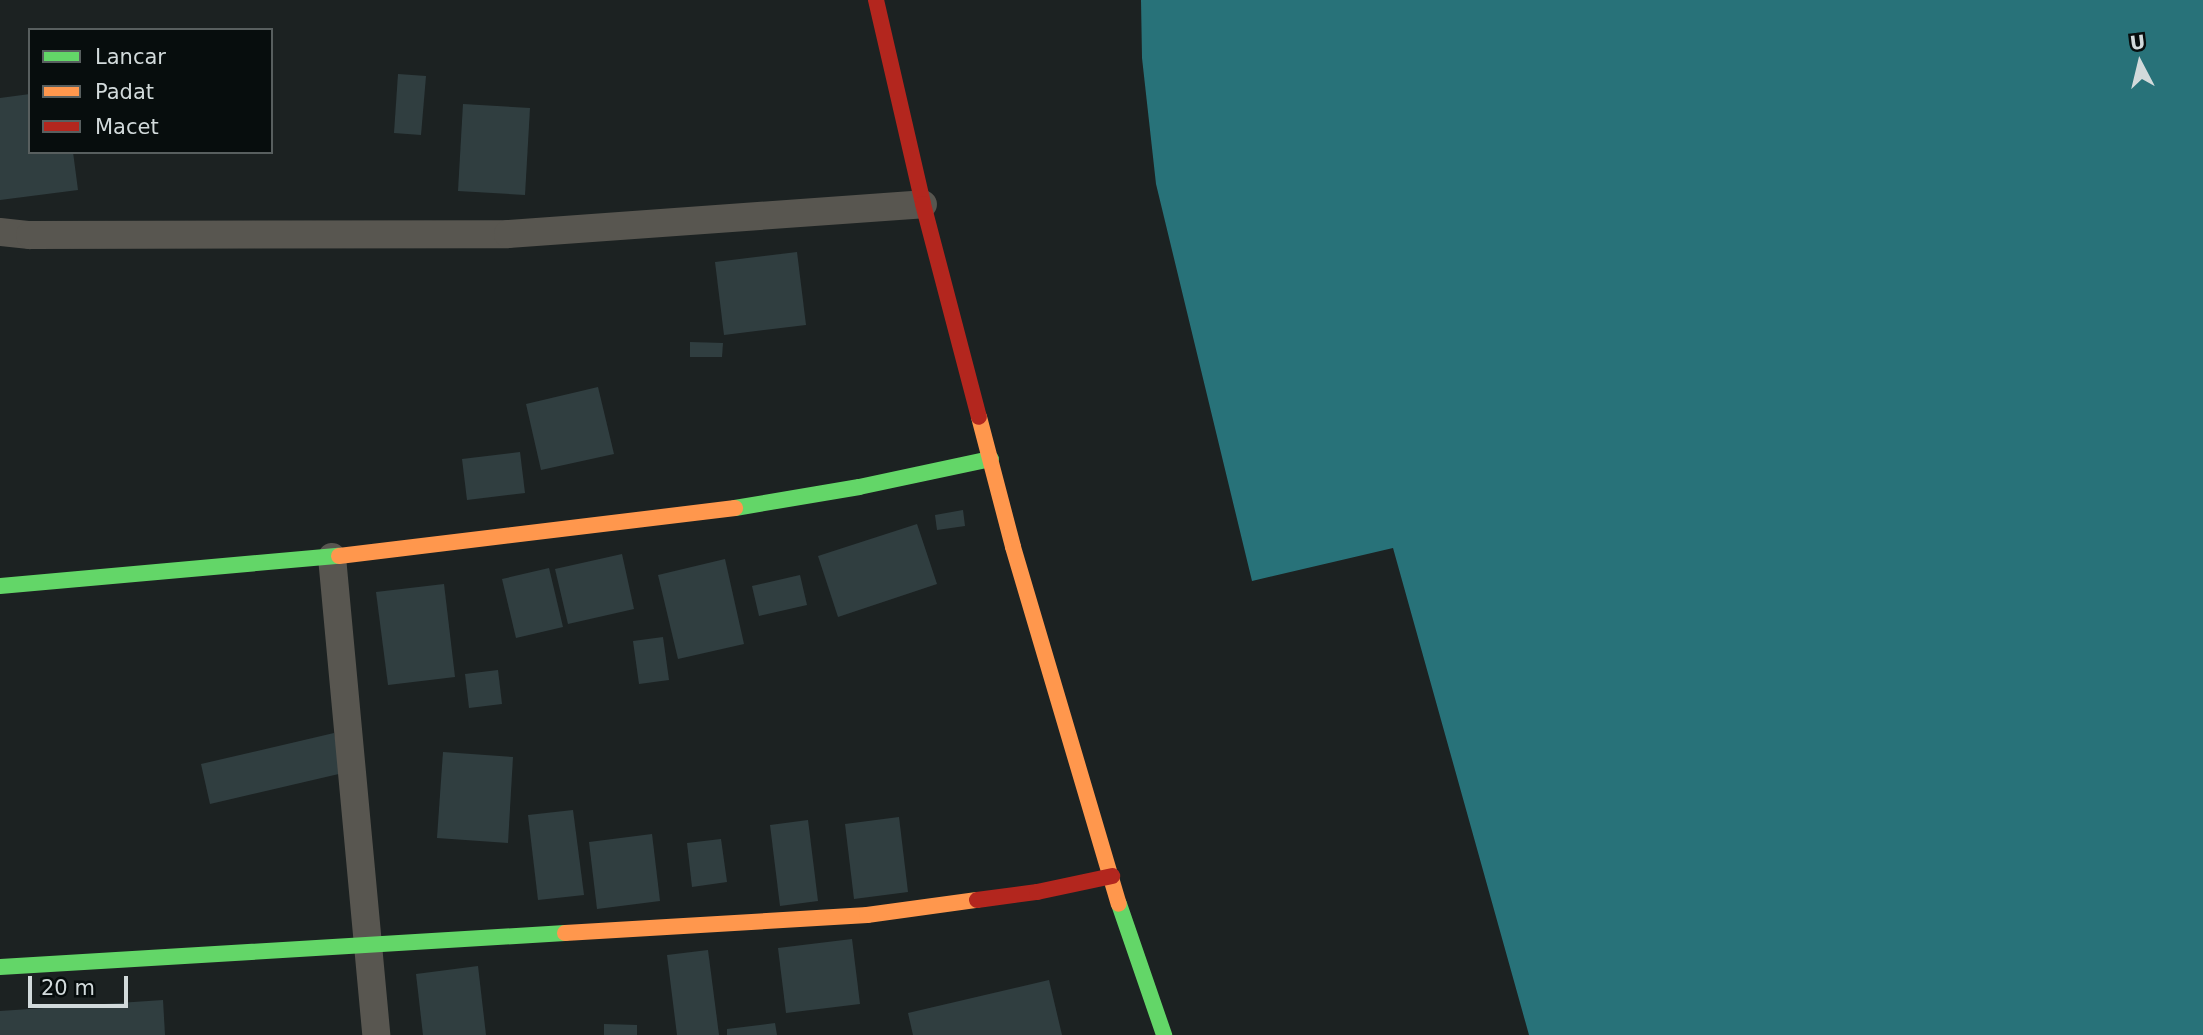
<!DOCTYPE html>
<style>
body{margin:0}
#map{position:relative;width:2203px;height:1035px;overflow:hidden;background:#1c2222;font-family:"DejaVu Sans",sans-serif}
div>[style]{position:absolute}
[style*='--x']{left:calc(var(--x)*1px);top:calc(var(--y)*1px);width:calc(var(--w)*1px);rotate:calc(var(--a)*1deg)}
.water>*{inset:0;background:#287279}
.building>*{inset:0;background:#303e40}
.street>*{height:28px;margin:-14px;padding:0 14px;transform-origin:14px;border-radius:14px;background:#585650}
.fast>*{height:16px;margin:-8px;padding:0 8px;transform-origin:8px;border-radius:8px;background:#63d668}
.slow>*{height:16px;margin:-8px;padding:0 8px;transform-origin:8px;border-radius:8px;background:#ff974d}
.jam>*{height:16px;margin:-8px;padding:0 8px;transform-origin:8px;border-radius:8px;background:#b3261e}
span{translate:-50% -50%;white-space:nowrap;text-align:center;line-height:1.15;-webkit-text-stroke:7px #070d0d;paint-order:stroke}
.legend{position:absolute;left:28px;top:28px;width:245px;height:126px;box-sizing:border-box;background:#070d0d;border:2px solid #585f5f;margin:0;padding:9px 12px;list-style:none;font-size:21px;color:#d2dadb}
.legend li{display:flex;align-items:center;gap:14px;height:35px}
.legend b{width:35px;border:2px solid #585f5f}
.north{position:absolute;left:2105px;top:28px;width:70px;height:70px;-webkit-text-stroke:5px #070d0d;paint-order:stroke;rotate:353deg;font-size:19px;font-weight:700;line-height:28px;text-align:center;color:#d2dadb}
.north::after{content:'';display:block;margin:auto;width:24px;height:32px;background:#d2dadb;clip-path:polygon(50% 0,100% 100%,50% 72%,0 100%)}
.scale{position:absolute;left:28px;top:976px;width:100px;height:32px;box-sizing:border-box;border:4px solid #d2dadb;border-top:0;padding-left:9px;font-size:21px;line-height:24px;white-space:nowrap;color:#d2dadb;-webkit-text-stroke:5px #070d0d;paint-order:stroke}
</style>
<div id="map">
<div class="water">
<div style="clip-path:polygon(1141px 0,2203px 0,2203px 1035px,1529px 1035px,1393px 548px,1252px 581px,1156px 184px,1142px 58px)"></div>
</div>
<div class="building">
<div style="clip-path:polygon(398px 74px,426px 76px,421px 135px,394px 133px)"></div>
<div style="clip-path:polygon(30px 94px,30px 152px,73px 152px,78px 190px,0 200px,0 98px)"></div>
<div style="clip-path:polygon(463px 104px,530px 108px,525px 195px,458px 191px)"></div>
<div style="clip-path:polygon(797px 252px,806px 325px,724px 335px,715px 262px)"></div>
<div style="clip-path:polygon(690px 342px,723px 343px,722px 357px,690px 357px)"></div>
<div style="clip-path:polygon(598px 387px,614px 454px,541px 470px,526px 404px)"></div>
<div style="clip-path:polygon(520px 452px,525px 493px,467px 500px,462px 459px)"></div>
<div style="clip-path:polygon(963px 510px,965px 526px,937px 530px,935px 515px)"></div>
<div style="clip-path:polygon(917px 524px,937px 584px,838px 617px,818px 556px)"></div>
<div style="clip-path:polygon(622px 554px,634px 609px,568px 624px,555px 569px)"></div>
<div style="clip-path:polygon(725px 559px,744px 644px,678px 659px,658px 575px)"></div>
<div style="clip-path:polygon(549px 568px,563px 627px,516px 638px,502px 579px)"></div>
<div style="clip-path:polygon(800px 575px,807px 605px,759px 616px,752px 586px)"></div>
<div style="clip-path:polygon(444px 584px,455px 677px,388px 685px,376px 592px)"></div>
<div style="clip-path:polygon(663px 637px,669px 680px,639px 684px,633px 641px)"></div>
<div style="clip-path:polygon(498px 670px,502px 704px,469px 708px,465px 674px)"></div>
<div style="clip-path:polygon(334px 733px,343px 773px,210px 804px,201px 764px)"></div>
<div style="clip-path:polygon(443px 752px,513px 757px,508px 843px,437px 838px)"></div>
<div style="clip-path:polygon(573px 810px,584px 895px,538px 900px,528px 815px)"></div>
<div style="clip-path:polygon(899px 817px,908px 892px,854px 899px,845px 824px)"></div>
<div style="clip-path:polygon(808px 820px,818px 901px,780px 906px,770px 825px)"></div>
<div style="clip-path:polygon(652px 834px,660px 901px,597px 909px,589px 842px)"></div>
<div style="clip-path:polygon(721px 839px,727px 882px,692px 887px,687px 843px)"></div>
<div style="clip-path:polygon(852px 939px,860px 1004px,786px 1013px,778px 948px)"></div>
<div style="clip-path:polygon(708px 950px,719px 1035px,677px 1035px,667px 955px)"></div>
<div style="clip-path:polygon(478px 966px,486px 1035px,423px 1035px,416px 974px)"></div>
<div style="clip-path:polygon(1049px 980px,1062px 1035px,913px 1035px,908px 1013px)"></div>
<div style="clip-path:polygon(163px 1000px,165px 1035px,0 1035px,0 1011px)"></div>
<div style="clip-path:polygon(775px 1023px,777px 1035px,727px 1035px,727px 1029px)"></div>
<div style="clip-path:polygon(604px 1024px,637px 1025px,637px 1035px,604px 1035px)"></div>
</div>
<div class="street">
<div style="--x:0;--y:232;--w:30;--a:6"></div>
<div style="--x:30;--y:235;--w:478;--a:-0.1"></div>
<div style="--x:508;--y:234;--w:416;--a:-4.1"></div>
<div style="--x:332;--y:557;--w:480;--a:84.7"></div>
</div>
<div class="fast">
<div style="--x:735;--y:508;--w:126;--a:-9.6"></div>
<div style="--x:859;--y:487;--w:135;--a:-12"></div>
<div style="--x:0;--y:586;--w:340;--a:-5.1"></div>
<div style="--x:1119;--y:904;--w:139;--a:71"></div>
<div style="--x:0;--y:967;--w:566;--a:-3.44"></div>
</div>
<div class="slow">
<div style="--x:979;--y:417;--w:134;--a:75.3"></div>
<div style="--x:1013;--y:547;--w:372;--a:73.5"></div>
<div style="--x:339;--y:556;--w:399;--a:-6.9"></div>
<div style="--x:565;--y:933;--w:303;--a:-3.4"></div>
<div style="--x:867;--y:915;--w:111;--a:-7.8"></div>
</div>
<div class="jam">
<div style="--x:876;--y:0;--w:209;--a:77"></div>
<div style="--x:923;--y:204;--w:220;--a:75.3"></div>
<div style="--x:977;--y:900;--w:61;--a:-7.6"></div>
<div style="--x:1037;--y:892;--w:77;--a:-12"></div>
</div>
<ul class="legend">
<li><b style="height:9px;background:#63d668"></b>Lancar</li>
<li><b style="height:9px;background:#ff974d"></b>Padat</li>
<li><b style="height:9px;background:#b3261e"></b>Macet</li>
</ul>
<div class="north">U</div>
<div class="scale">20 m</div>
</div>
